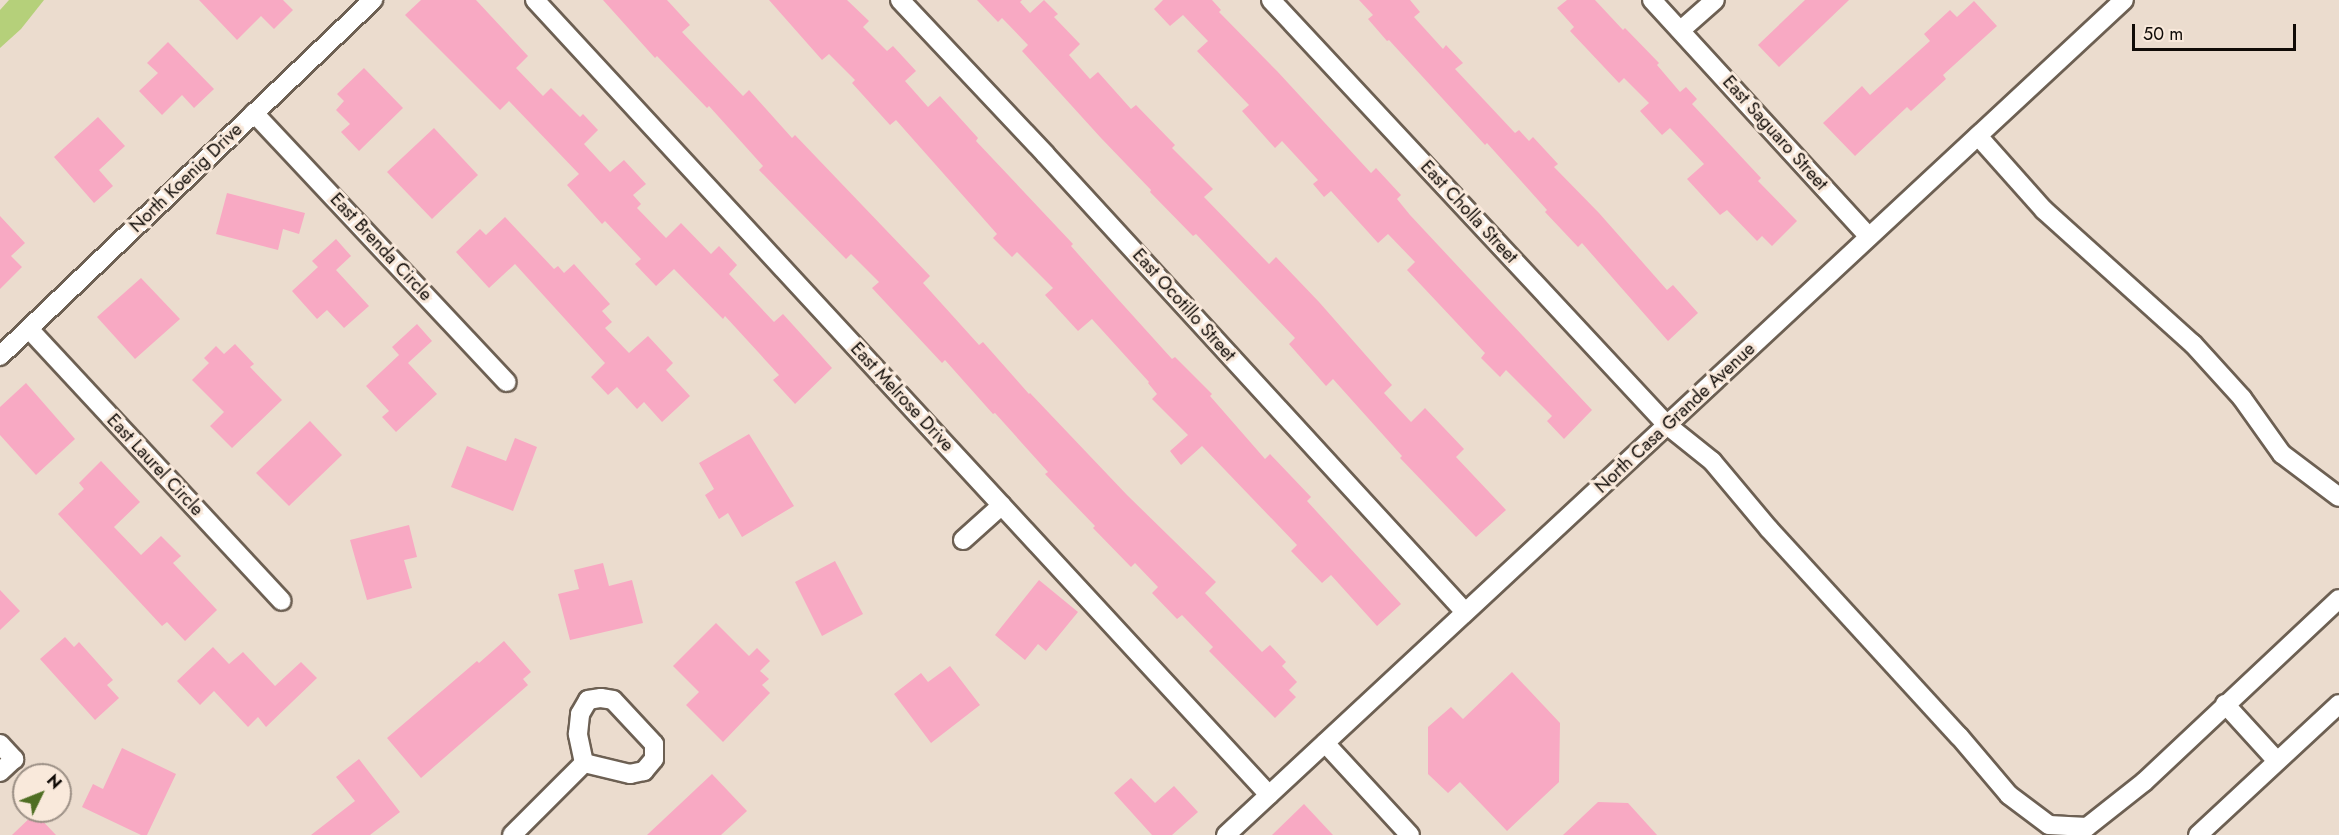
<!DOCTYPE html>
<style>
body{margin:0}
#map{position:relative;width:2339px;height:835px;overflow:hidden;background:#ebdcce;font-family:Jost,sans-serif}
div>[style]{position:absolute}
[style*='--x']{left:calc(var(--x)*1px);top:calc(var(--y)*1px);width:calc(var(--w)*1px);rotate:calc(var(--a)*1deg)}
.green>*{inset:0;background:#b5d07a}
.building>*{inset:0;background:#f8a9c3}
.roads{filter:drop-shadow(2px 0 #6d6053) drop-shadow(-2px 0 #6d6053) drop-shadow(0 2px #6d6053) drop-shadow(0 -2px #6d6053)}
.street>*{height:18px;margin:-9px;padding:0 9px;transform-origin:9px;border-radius:9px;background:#fff}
span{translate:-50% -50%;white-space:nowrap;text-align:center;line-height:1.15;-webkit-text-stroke:6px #f9e9db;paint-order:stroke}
.street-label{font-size:18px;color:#100b07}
.north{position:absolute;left:12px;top:763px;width:60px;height:60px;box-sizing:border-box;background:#f9e9db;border:2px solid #9c9086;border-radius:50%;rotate:47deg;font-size:16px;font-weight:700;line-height:24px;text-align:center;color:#100b07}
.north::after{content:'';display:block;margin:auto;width:21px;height:27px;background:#4f6e23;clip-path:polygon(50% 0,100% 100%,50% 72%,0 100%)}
.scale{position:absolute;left:2132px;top:24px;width:164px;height:27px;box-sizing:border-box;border:3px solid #100b07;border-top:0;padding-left:8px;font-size:18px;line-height:21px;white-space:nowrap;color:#100b07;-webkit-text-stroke:4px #f9e9db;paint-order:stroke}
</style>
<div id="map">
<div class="green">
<div style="clip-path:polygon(9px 0,44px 0,21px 29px,0 48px,0 10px)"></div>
</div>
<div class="building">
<div style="clip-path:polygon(199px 0,283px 0,293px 10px,274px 29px,261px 16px,237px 40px)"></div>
<div style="clip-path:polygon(421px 0,476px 0,528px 56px,516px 68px,543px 96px,551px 88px,580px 117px,583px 114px,598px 130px,584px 144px,610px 172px,624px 160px,646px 184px,633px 195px,641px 204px,637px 208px,666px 238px,681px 223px,711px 254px,719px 246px,737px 265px,729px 274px,774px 322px,783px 314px,832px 368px,795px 404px,773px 380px,779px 375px,725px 316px,723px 319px,674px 269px,656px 286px,635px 264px,641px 259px,605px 221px,602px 224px,567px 185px,579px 174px,509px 101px,500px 110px,405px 15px)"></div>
<div style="clip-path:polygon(603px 0,667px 0,690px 25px,682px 32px,743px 96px,749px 90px,792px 138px,795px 135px,930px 276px,923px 283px,979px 345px,983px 342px,1029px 394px,1030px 393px,1127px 495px,1216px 582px,1205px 593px,1262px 652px,1270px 645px,1286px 662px,1282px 666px,1297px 682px,1289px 690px,1296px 697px,1275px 718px,1209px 651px,1213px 647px,1182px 615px,1177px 619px,1152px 593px,1158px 587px,1135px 563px,1131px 567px,1093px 528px,1095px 526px,1045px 474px,1048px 472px,995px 413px,993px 414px,945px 360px,942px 363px,872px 288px,879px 282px,851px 254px,846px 259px,797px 209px,759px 170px,763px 166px,709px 106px,707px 108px,657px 56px,655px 58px)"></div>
<div style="clip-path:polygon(769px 0,847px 0,869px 21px,863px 27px,887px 51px,893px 46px,916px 71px,905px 81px,928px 107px,940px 96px,978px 138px,976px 141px,1073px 244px,1071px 246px,1116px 297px,1172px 359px,1175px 357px,1212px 394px,1210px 396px,1265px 459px,1270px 454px,1311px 497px,1307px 501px,1401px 604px,1377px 626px,1331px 575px,1322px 583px,1291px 551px,1297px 545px,1202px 446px,1181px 465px,1170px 451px,1188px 435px,1152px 399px,1157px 394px,1148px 383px,1149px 382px,1092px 319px,1078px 331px,1045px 295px,1053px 288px,1017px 252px,1012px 257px,993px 238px,997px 234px,896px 120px,890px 125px,852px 83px,855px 80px,829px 54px,822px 60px)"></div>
<div style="clip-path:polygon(977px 0,1022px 0,1020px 2px,1030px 13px,1044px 0,1058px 14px,1054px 17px,1080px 44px,1069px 55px,1090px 79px,1098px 72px,1131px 109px,1136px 105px,1175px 145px,1172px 148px,1213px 189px,1204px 197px,1269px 264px,1276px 257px,1319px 302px,1392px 385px,1384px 393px,1411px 422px,1425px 408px,1464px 449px,1456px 457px,1506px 510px,1476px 537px,1400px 458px,1402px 456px,1333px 379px,1326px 386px,1289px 344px,1295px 338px,1196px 234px,1193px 236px,1150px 192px,1151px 190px,1101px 138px,1022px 51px,1028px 45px,1002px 18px,998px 22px)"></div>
<div style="clip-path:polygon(1163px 0,1212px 0,1221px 10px,1219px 12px,1277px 71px,1371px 173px,1376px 168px,1401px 195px,1397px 199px,1410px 215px,1592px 410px,1564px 439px,1547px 421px,1552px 416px,1506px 370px,1500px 377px,1481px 358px,1485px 353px,1407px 270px,1415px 262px,1388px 234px,1378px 243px,1331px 191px,1324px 197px,1313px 184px,1318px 180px,1282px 141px,1275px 148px,1242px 111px,1249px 105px,1197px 51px,1208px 41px,1183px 15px,1170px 26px,1154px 9px)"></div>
<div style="clip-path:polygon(1359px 0,1410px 0,1420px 12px,1414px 17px,1443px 49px,1446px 45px,1463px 63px,1455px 69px,1515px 133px,1519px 130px,1529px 141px,1533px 137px,1558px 164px,1554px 167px,1599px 213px,1667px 290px,1673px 285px,1698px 313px,1668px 341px,1582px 243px,1578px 247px,1545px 212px,1547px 210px,1487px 143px,1485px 145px,1389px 40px,1387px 41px,1368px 19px,1373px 15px)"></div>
<div style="clip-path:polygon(1567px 0,1595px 0,1623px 30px,1625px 28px,1659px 63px,1657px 65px,1680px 92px,1686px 87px,1697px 99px,1692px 104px,1761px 178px,1758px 181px,1797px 221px,1772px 246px,1762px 236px,1757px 241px,1727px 210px,1720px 215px,1687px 179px,1704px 164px,1670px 128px,1662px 135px,1640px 111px,1649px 103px,1624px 78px,1619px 83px,1570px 31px,1574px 27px,1557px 8px)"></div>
<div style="clip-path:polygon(1805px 0,1849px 0,1779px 67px,1758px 45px)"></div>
<div style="clip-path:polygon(1974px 1px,1997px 26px,1943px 75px,1946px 79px,1911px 111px,1907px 107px,1855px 156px,1823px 123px,1862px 86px,1870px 95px,1930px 41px,1924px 34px,1950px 10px,1957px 17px)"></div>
<div style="clip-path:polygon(168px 42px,214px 89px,194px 108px,182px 95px,162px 115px,139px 91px,158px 73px,147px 63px)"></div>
<div style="clip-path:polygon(364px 68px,403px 108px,359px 151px,341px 132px,350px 124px,336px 110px,344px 101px,337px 94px)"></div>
<div style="clip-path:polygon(98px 117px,125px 146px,99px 170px,113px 186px,94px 203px,54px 157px)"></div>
<div style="clip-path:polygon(434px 128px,478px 175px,432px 219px,387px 172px)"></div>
<div style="clip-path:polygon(227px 193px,305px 213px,299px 234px,283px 229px,278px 250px,216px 234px)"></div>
<div style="clip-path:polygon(0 216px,25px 243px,11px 256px,22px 267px,0 289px)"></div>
<div style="clip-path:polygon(505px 217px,554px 269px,558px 266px,564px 273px,574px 264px,610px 304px,602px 311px,612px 322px,605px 328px,629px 353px,648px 336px,673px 363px,666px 370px,690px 396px,662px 422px,644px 402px,637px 409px,617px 387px,608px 395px,591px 377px,605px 363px,515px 264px,489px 288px,456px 252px,480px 229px,486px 235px)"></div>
<div style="clip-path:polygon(336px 239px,351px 256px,336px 270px,369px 306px,344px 328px,327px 310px,317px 319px,292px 291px,318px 267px,312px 261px)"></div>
<div style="clip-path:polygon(141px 278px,180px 319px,135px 359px,97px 317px)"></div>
<div style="clip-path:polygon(417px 324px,432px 341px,408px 363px,437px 394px,396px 432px,382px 417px,389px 411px,366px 386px,399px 355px,392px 347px)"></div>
<div style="clip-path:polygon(235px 344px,254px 364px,250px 367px,282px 400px,232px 448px,210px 426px,224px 412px,192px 380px,209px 363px,204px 358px,216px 346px,224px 354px)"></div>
<div style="clip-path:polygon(26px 383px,75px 439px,36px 475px,0 435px,0 407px)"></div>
<div style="clip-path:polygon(310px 421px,342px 455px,289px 506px,256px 473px)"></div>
<div style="clip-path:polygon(749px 434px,794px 506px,742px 537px,728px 513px,719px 519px,705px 495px,714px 489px,699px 463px)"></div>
<div style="clip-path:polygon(515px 438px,537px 447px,513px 511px,451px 487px,467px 446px,506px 461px)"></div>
<div style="clip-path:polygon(101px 461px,140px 502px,114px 527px,141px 555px,161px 536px,181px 556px,173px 563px,217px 610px,185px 641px,167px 622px,162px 626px,58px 514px,84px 489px,79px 483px)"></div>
<div style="clip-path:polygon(409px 525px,417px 557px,404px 560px,412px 588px,367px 600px,350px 540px)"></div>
<div style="clip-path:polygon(835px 561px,863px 614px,822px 636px,795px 582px)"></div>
<div style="clip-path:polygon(603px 563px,609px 586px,632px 580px,643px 623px,570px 640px,558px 594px,579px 589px,574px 570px)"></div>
<div style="clip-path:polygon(1039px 580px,1078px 612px,1046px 651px,1038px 644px,1025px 660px,995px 635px)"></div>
<div style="clip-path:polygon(0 590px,20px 611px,0 630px)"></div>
<div style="clip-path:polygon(716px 623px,749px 656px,757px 648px,770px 661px,760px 671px,769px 679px,762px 685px,770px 693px,723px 742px,686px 705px,699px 692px,673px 666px)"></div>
<div style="clip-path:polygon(65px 637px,74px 647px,79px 642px,113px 680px,107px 685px,119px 698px,95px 720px,40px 659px)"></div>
<div style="clip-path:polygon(504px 641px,531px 672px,523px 679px,528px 685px,421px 778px,387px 738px,477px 661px,479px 663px)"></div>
<div style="clip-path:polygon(213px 647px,229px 664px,243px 652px,275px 686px,301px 662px,317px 678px,266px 727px,258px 717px,248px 727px,214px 691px,200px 705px,177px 681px)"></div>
<div style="clip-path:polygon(950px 666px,980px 705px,931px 743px,894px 694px,921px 673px,928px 682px)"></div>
<div style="clip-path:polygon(1512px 672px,1560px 723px,1559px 782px,1507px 831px,1460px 782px,1448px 793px,1428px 774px,1428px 727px,1451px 707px,1463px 719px)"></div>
<div style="clip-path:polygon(122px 748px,176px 774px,147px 835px,141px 835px,82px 807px,93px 784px,103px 789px)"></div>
<div style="clip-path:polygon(359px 759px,400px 812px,370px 835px,311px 835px,355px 801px,336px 777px)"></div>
<div style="clip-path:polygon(712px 774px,747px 811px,721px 835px,647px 835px)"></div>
<div style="clip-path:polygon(1131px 778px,1155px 803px,1174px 786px,1198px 812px,1172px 835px,1152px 835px,1114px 793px)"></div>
<div style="clip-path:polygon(1598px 802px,1628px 803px,1657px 835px,1563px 835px)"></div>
<div style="clip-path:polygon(1304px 804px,1333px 835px,1272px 835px)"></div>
<div style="clip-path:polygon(35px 813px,56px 835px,12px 835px)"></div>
</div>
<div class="roads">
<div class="street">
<div style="--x:535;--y:0;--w:1082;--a:47.28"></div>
<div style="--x:900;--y:0;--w:212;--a:46.7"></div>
<div style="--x:1045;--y:154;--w:621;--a:47.48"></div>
<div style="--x:1271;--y:0;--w:581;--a:47.02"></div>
<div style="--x:1667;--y:425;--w:58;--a:38.7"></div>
<div style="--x:1712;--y:461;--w:89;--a:50"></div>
<div style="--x:1769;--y:529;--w:281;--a:47.5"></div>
<div style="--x:1959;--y:736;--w:77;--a:49.7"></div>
<div style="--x:2009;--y:795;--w:50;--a:36.9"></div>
<div style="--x:2049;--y:825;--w:38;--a:3"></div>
<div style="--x:2087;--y:827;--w:73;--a:-38.3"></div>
<div style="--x:2144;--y:782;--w:267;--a:-43.2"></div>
<div style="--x:1652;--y:0;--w:321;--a:47.5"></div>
<div style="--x:1681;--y:30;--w:45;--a:-41.4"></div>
<div style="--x:254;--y:113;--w:369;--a:46.8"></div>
<div style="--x:1978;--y:136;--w:99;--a:48.3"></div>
<div style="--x:2044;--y:210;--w:200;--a:42"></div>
<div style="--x:2193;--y:344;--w:73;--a:47.8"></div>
<div style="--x:2242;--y:398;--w:69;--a:54.5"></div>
<div style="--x:2282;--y:454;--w:71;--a:37"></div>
<div style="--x:29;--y:329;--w:371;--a:47.1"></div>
<div style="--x:0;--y:356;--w:516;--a:-43.66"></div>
<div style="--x:963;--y:540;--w:52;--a:-41.9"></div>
<div style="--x:601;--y:698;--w:12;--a:9"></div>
<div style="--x:613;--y:700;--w:60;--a:47"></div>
<div style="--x:654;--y:744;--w:15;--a:90"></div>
<div style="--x:654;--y:759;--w:16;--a:130"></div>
<div style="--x:644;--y:771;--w:14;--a:168"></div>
<div style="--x:630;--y:774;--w:47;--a:-166.6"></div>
<div style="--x:584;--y:763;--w:30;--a:-102"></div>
<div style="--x:578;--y:734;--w:20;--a:-84"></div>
<div style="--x:580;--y:714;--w:16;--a:-60"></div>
<div style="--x:588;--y:700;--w:13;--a:-9"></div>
<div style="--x:2225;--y:704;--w:77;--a:47.6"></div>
<div style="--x:1325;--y:743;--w:125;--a:47.3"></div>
<div style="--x:0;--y:744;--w:21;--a:47"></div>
<div style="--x:14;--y:759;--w:19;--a:137"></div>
<div style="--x:512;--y:835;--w:102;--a:-45"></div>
<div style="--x:1226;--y:835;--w:1226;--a:-42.92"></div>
<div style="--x:2198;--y:835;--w:192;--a:-42.9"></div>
</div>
</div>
<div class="street-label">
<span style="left:1775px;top:133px;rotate:48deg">East Saguaro Street</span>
<span style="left:186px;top:178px;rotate:-44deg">North Koenig Drive</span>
<span style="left:1469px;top:212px;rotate:47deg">East Cholla Street</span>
<span style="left:381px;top:247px;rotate:47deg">East Brenda Circle</span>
<span style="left:1184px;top:305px;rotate:48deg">East Ocotillo Street</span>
<span style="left:902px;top:397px;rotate:47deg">East Melrose Drive</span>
<span style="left:1675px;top:418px;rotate:-43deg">North Casa Grande Avenue</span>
<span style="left:155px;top:465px;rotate:47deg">East Laurel Circle</span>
</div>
<div class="north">N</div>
<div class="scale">50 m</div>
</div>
